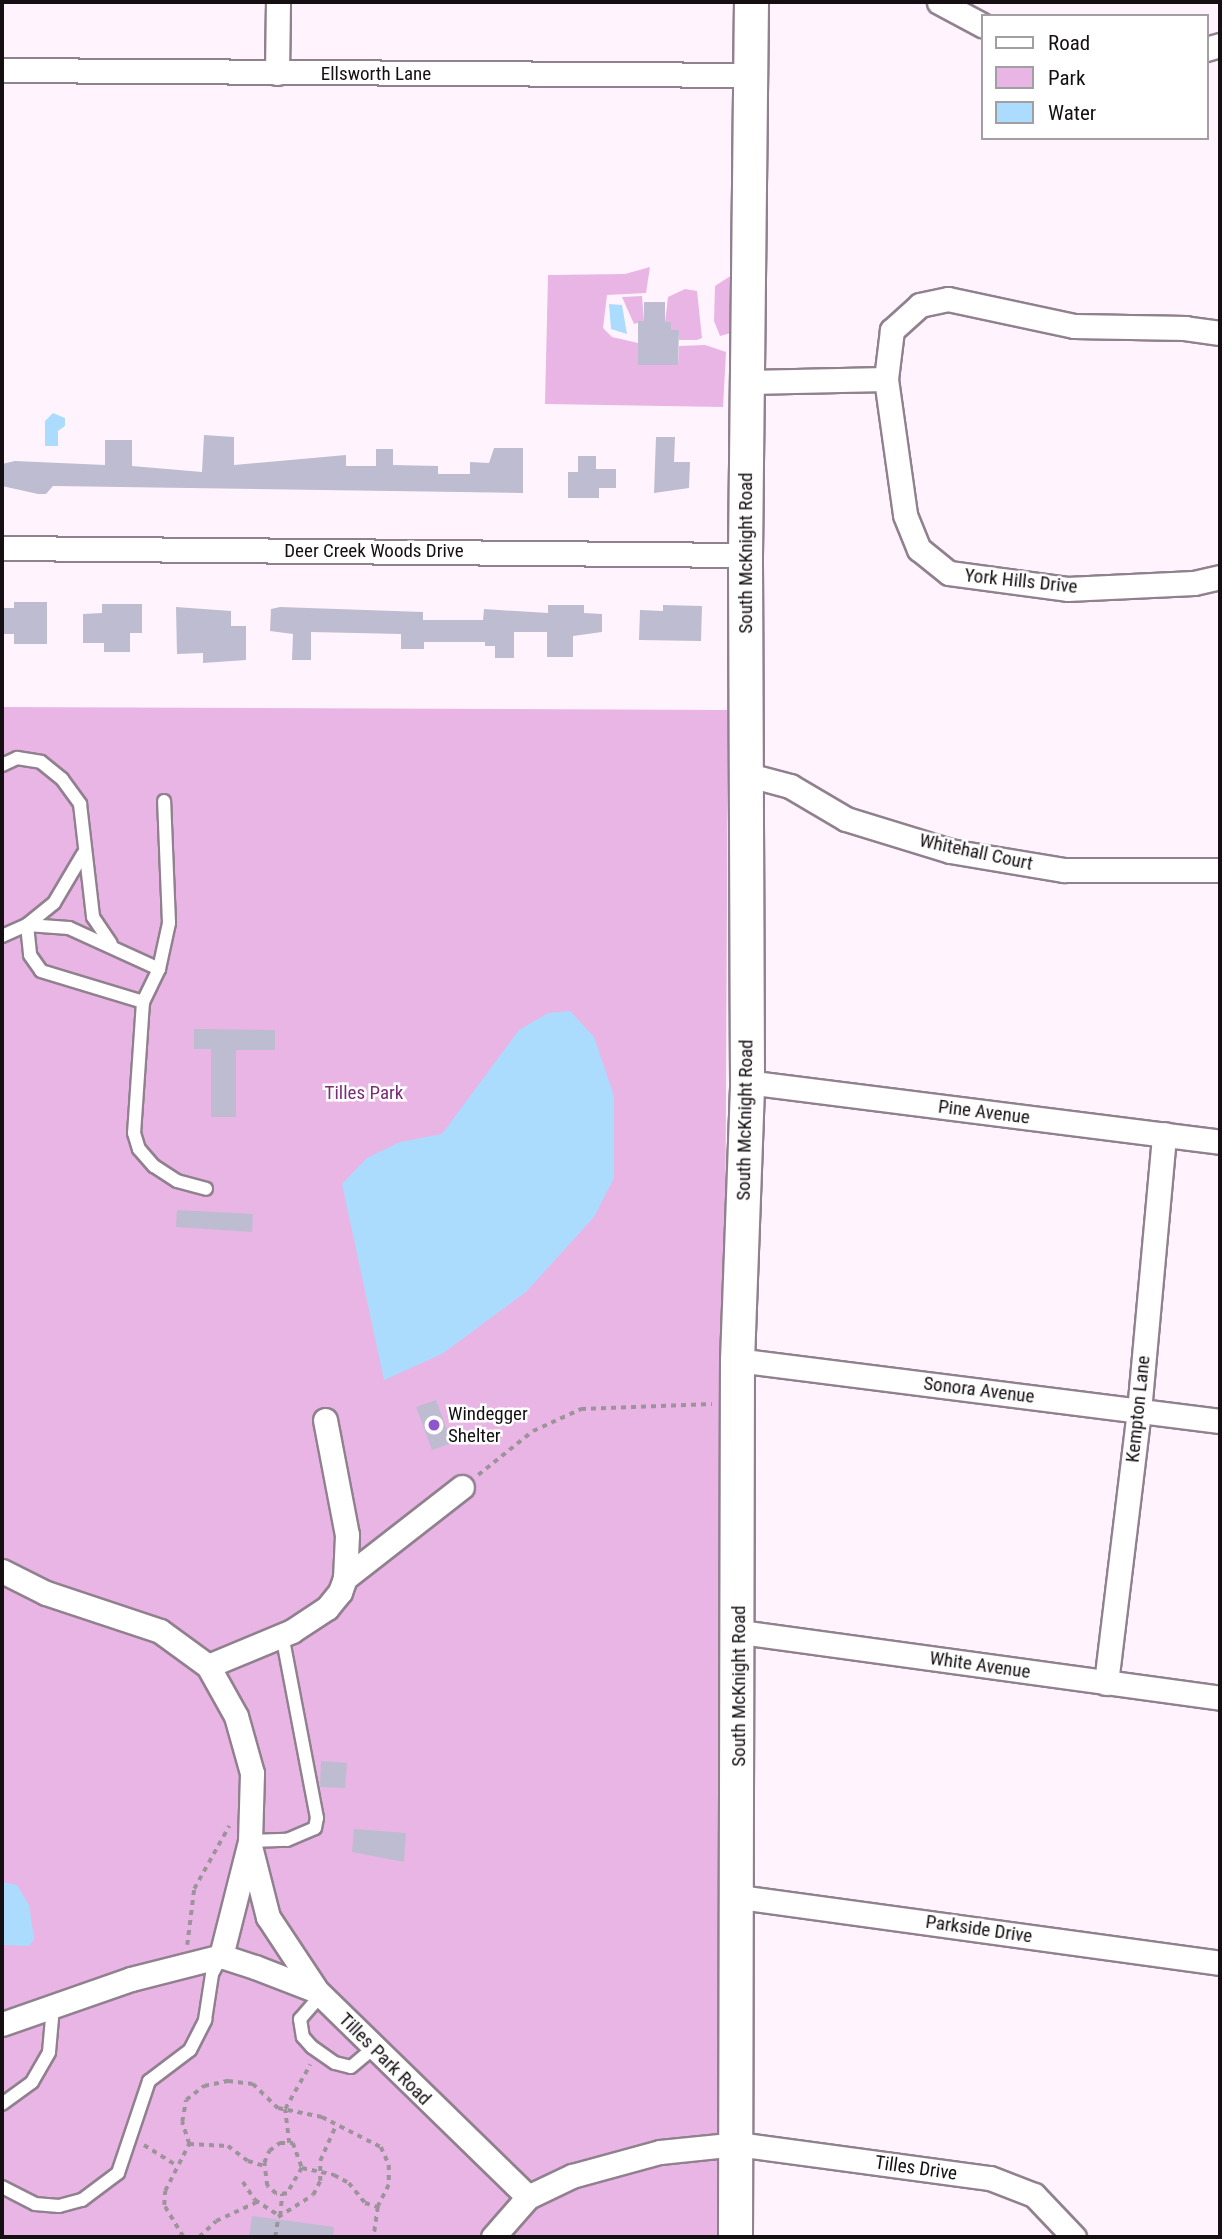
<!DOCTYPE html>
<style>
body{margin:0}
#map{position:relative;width:1222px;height:2239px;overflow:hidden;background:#fff4fd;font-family:"Roboto Condensed",sans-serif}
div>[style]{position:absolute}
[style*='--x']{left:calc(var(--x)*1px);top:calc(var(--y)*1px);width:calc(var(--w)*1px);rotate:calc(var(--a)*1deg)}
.green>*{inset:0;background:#e9b5e5}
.water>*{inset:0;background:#abdcfd}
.building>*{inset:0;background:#bebcd0}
.path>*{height:3.5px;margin-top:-1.75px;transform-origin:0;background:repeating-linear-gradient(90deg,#9d949b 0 5px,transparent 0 10px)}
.roads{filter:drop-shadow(2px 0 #91818f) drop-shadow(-2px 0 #91818f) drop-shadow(0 2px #91818f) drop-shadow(0 -2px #91818f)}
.service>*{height:12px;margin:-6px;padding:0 6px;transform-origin:6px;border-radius:6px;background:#fff}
.minor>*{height:23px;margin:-11.5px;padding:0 11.5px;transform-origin:11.5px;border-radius:11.5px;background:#fff}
.secondary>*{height:33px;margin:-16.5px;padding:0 16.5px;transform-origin:16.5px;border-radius:16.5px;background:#fff}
.dots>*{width:19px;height:19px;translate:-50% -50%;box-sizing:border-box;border:4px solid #fff;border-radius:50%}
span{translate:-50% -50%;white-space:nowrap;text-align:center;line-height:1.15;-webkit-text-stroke:5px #fff;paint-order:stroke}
.street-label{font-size:19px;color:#150f14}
.park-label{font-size:19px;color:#7a2c77}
.poi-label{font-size:19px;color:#150f14}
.left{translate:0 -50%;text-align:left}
.frame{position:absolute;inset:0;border:4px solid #150f14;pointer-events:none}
.legend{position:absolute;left:981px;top:14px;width:228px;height:126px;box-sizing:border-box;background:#fff;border:2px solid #a19fa1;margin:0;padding:9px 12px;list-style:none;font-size:21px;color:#150f14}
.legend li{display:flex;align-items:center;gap:14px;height:35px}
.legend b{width:35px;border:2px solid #a19fa1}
</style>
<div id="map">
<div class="green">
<div style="clip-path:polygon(650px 267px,646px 293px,607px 295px,603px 328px,612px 337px,638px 343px,638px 365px,678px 365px,679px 346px,705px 345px,726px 352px,723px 407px,545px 404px,548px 275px,625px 274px)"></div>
<div style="clip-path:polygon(735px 273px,731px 333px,720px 336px,714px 321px,715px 286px)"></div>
<div style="clip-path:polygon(685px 289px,697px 291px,702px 338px,697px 340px,679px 340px,679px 331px,671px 330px,671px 322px,665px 322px,668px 297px)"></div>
<div style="clip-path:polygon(642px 296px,644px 321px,634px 324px,622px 297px)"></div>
<div style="clip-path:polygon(2px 707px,728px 710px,724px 1477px,729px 2237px,2px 2237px)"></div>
</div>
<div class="water">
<div style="clip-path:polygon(609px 304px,622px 305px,627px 334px,611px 329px)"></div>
<div style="clip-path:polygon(53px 413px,65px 418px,65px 426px,58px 431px,58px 446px,45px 446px,45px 421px)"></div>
<div style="clip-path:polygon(570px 1011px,594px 1037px,614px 1096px,614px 1178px,594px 1217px,526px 1292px,442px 1354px,384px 1380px,342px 1184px,367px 1158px,400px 1142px,442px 1134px,519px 1030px,548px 1013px)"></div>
<div style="clip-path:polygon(2px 1882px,17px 1885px,29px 1905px,34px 1939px,29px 1946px,2px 1945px)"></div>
</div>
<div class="building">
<div style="clip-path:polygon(644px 302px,665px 302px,665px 322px,671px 322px,671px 330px,679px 330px,678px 365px,638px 365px,638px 321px,644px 321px)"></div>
<div style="clip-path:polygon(204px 435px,234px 437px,234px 465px,346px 455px,346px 466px,376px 466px,376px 449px,393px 449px,393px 465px,438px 466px,438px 474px,470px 474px,470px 462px,489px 463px,494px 448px,523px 448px,523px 493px,53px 486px,46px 494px,38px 494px,2px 486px,2px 464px,15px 461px,105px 465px,105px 440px,132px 440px,132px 466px,202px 472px)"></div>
<div style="clip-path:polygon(656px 437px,675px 437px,674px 462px,690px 462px,689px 488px,654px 493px)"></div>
<div style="clip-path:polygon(578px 456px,596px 456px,596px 469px,616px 469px,616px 488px,599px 488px,599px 498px,568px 498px,568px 472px,578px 472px)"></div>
<div style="clip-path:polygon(14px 602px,47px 602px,47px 644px,14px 644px,14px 634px,2px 634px,2px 608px,14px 608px)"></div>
<div style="clip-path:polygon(102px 604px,142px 604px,142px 633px,130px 633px,130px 652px,104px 652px,104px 643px,83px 643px,83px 614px,102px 613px)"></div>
<div style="clip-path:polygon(548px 605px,584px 605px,584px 613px,602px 614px,602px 632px,573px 636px,573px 657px,547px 657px,547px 632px,514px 632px,514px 658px,495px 658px,495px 646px,485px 646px,485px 642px,424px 642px,424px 649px,401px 649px,401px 634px,311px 632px,311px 660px,292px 660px,293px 634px,270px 631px,271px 609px,280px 607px,423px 612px,423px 620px,483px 620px,484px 609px,548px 613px)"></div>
<div style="clip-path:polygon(663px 605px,702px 606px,701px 641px,639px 640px,640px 610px,663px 611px)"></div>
<div style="clip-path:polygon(176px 607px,231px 611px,231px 626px,246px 626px,246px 660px,203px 663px,203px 653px,177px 654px)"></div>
<div style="clip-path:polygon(194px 1029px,275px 1030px,275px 1050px,236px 1050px,236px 1117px,211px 1117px,211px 1049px,194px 1049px)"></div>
<div style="clip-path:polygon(177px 1210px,253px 1214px,252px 1232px,176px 1227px)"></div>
<div style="clip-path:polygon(436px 1400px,452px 1443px,432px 1450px,416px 1407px)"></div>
<div style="clip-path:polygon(321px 1761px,347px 1763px,345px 1788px,320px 1787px)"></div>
<div style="clip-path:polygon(354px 1829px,406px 1833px,404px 1862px,352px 1852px)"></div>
<div style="clip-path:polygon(252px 2216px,334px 2227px,333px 2237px,249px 2237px)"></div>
</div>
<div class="path">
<div style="--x:478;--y:1475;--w:70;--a:-38.7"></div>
<div style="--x:533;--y:1431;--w:53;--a:-24.6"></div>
<div style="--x:581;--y:1409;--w:131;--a:-2.2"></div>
<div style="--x:187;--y:1945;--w:56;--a:-82.9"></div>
<div style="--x:194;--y:1889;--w:72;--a:-60.9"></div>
<div style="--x:289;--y:2143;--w:34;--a:-97"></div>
<div style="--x:285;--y:2109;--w:51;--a:-60.4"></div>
<div style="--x:189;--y:2144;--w:39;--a:3"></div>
<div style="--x:228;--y:2146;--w:25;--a:37"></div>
<div style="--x:248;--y:2161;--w:17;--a:17"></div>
<div style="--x:144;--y:2145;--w:39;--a:32"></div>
<div style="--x:302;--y:2168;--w:30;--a:120"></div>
<div style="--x:287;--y:2194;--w:11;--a:180"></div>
<div style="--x:276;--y:2194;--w:12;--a:-138"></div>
<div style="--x:267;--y:2186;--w:23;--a:-97"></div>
<div style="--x:264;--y:2163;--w:13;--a:-67"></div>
<div style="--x:269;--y:2151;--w:14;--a:-36"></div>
<div style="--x:280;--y:2143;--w:13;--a:0"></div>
<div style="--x:293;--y:2143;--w:27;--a:70"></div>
<div style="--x:302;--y:2168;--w:33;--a:12"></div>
<div style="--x:334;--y:2175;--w:17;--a:28"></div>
<div style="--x:349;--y:2183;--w:26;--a:51"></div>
<div style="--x:365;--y:2203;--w:14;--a:17"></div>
<div style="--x:243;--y:2182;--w:22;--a:56"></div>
<div style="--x:255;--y:2200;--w:30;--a:33"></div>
<div style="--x:280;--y:2216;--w:22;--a:-85"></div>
<div style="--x:183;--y:2237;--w:37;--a:-121"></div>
<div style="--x:164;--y:2205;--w:14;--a:-86"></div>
<div style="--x:165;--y:2191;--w:53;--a:-62.9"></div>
<div style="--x:189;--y:2144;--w:23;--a:-108"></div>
<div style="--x:182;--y:2122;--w:22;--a:-80"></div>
<div style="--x:186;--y:2100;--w:23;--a:-38"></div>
<div style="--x:204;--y:2086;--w:25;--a:-12"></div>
<div style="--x:228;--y:2081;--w:25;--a:7"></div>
<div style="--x:253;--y:2084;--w:35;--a:44"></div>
<div style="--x:278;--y:2108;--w:45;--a:11.6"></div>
<div style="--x:322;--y:2117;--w:66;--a:27"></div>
<div style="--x:381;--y:2147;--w:20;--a:66"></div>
<div style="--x:389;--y:2165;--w:20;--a:90"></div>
<div style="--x:389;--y:2185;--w:25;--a:117"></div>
<div style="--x:378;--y:2207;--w:30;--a:98"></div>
<div style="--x:199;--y:2237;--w:23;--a:-43"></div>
<div style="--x:216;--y:2221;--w:45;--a:-24.9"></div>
<div style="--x:275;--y:2237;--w:20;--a:-81"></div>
<div style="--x:278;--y:2217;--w:41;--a:-32.2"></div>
<div style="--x:313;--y:2195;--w:16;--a:-63"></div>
<div style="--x:320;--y:2181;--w:20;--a:-90"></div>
<div style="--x:320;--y:2161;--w:39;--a:-66"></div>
</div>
<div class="roads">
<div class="service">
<div style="--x:2;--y:765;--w:17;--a:-25"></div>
<div style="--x:17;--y:758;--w:24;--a:9"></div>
<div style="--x:41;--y:762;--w:27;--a:39"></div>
<div style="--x:62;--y:779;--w:31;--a:54"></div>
<div style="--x:80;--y:804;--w:114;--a:83.4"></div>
<div style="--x:93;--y:917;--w:32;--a:56"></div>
<div style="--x:83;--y:854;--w:57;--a:120.6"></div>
<div style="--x:54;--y:903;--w:35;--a:141"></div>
<div style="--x:27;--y:925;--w:30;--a:84"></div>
<div style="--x:30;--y:955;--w:19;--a:55"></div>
<div style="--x:41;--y:971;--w:107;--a:16.9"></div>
<div style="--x:143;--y:1002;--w:37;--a:-64"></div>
<div style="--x:2;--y:936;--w:27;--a:-24"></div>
<div style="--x:27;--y:925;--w:42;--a:4.1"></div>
<div style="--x:69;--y:928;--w:99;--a:24.5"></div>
<div style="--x:159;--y:969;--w:47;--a:-77.7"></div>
<div style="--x:169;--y:923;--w:122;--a:-92.3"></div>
<div style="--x:143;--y:1002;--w:131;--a:93.9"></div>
<div style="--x:134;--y:1133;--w:17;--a:73"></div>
<div style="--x:139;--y:1149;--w:23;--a:49"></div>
<div style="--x:154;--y:1166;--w:27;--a:33"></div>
<div style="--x:177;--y:1181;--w:30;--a:15"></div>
<div style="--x:250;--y:1841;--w:37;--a:-2"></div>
<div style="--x:287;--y:1840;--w:30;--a:-23"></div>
<div style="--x:315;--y:1828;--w:10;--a:-79"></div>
<div style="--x:317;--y:1818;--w:186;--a:-100.8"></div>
<div style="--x:321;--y:1995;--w:32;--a:131"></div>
<div style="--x:300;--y:2019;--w:18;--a:81"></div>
<div style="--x:303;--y:2037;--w:13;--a:48"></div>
<div style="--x:312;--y:2047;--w:28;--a:35"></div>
<div style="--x:335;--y:2063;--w:16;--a:14"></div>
<div style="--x:351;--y:2067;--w:30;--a:-40"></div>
<div style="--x:2;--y:2104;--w:37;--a:-36"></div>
<div style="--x:32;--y:2082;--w:34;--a:-60"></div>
<div style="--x:49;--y:2052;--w:45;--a:-84.9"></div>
<div style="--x:2;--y:2187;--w:37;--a:27"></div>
<div style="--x:35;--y:2204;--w:24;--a:5"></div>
<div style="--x:59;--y:2206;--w:24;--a:-15"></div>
<div style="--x:82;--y:2200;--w:45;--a:-36.9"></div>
<div style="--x:118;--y:2173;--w:97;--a:-71.4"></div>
<div style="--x:149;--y:2081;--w:51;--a:-37.1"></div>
<div style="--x:190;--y:2050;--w:34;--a:-63"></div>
<div style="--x:205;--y:2020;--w:47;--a:-81.3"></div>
<div style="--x:212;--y:1974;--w:19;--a:-62"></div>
</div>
<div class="minor">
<div style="--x:939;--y:2;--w:49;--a:28.1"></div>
<div style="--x:1206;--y:49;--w:15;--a:-16"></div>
<div style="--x:2;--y:70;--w:749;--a:0.38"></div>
<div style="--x:277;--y:73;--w:71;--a:-89.2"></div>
<div style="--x:1220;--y:333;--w:34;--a:-172"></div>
<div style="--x:1186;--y:328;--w:112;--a:-179"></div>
<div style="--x:1074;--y:326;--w:129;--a:-167.9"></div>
<div style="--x:948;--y:299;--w:29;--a:168"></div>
<div style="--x:920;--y:305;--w:38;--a:138"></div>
<div style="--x:892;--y:330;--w:49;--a:97"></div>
<div style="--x:886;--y:379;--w:137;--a:82"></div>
<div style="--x:905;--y:515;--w:37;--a:68"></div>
<div style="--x:919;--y:549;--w:38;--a:39"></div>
<div style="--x:949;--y:573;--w:119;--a:7.7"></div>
<div style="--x:1067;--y:589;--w:127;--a:-2.7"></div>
<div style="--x:1194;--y:583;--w:27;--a:-13"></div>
<div style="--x:748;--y:382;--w:138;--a:-1.2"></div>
<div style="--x:2;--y:548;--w:743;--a:0.54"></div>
<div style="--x:745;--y:774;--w:47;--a:14.9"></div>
<div style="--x:790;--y:786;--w:65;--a:30.5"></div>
<div style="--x:846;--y:819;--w:109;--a:17.1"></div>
<div style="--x:950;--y:851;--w:116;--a:9.5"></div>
<div style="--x:1064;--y:870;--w:156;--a:0"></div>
<div style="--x:747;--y:1082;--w:477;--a:7.2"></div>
<div style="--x:737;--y:1360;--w:487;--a:7.2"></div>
<div style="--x:2;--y:1571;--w:49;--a:26.6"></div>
<div style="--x:46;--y:1593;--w:120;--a:18.4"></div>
<div style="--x:160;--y:1631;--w:59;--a:36.1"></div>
<div style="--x:345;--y:1578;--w:148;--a:-37.9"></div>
<div style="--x:740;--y:1632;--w:485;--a:7.8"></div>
<div style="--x:1106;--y:1683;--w:274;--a:-83.1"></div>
<div style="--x:1139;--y:1411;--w:278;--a:-84.8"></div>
<div style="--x:251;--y:1850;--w:69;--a:75.8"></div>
<div style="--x:268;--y:1917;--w:85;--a:56.5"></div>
<div style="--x:739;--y:1897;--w:486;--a:7.8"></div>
<div style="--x:221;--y:1956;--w:119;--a:-75.8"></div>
<div style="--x:250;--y:1841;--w:68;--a:-88.3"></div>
<div style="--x:252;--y:1773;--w:59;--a:-105.7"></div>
<div style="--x:236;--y:1716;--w:57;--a:-119.2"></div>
<div style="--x:208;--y:1666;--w:91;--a:-22.6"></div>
<div style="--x:292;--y:1631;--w:42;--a:-33.3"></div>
<div style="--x:327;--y:1608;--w:21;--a:-51"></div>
<div style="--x:340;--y:1592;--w:15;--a:-70"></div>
<div style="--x:345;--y:1578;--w:43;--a:-87.3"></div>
<div style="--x:347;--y:1535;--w:117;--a:-100.8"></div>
<div style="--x:2;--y:2024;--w:137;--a:-19.2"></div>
<div style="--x:131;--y:1979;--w:93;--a:-14.3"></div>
<div style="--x:221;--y:1956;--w:36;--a:18"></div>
<div style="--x:255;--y:1967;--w:66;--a:21.2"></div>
<div style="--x:317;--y:1991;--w:295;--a:44.3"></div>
<div style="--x:493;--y:2237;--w:53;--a:-48.8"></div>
<div style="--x:528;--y:2197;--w:49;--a:-25.5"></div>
<div style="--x:572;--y:2176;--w:91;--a:-15.3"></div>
<div style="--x:660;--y:2152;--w:77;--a:-5.9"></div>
<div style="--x:737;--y:2144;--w:255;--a:7.7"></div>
<div style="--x:990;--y:2178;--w:47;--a:21.1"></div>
<div style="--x:1034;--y:2195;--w:58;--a:46.4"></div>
</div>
<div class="secondary">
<div style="--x:735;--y:2237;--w:877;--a:-89.87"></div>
<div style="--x:737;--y:1360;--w:278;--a:-87.9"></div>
<div style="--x:747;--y:1082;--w:527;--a:-90.22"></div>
<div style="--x:745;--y:555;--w:553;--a:-89.38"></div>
</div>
</div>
<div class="dots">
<div style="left:434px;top:1425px;background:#8d56cd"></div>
</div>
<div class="street-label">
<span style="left:376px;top:74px">Ellsworth Lane</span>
<span style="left:374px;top:551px">Deer Creek Woods Drive</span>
<span style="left:746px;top:553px;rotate:-90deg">South McKnight Road</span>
<span style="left:1021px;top:581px;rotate:6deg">York Hills Drive</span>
<span style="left:976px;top:852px;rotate:12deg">Whitehall Court</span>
<span style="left:984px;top:1112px;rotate:7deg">Pine Avenue</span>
<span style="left:745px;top:1120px;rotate:-89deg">South McKnight Road</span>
<span style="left:979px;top:1390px;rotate:7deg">Sonora Avenue</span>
<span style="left:1138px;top:1409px;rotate:-84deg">Kempton Lane</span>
<span style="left:980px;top:1665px;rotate:8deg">White Avenue</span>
<span style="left:739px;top:1686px;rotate:-90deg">South McKnight Road</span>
<span style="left:979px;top:1929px;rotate:8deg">Parkside Drive</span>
<span style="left:385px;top:2059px;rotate:45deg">Tilles Park Road</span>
<span style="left:916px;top:2168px;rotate:8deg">Tilles Drive</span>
</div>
<div class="park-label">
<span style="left:364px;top:1093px">Tilles Park</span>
</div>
<div class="poi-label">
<span class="left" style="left:448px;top:1425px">Windegger<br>Shelter</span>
</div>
<div class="frame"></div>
<ul class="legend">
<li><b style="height:9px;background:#fff"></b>Road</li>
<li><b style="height:19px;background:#e9b5e5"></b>Park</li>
<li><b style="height:19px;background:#abdcfd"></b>Water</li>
</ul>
</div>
